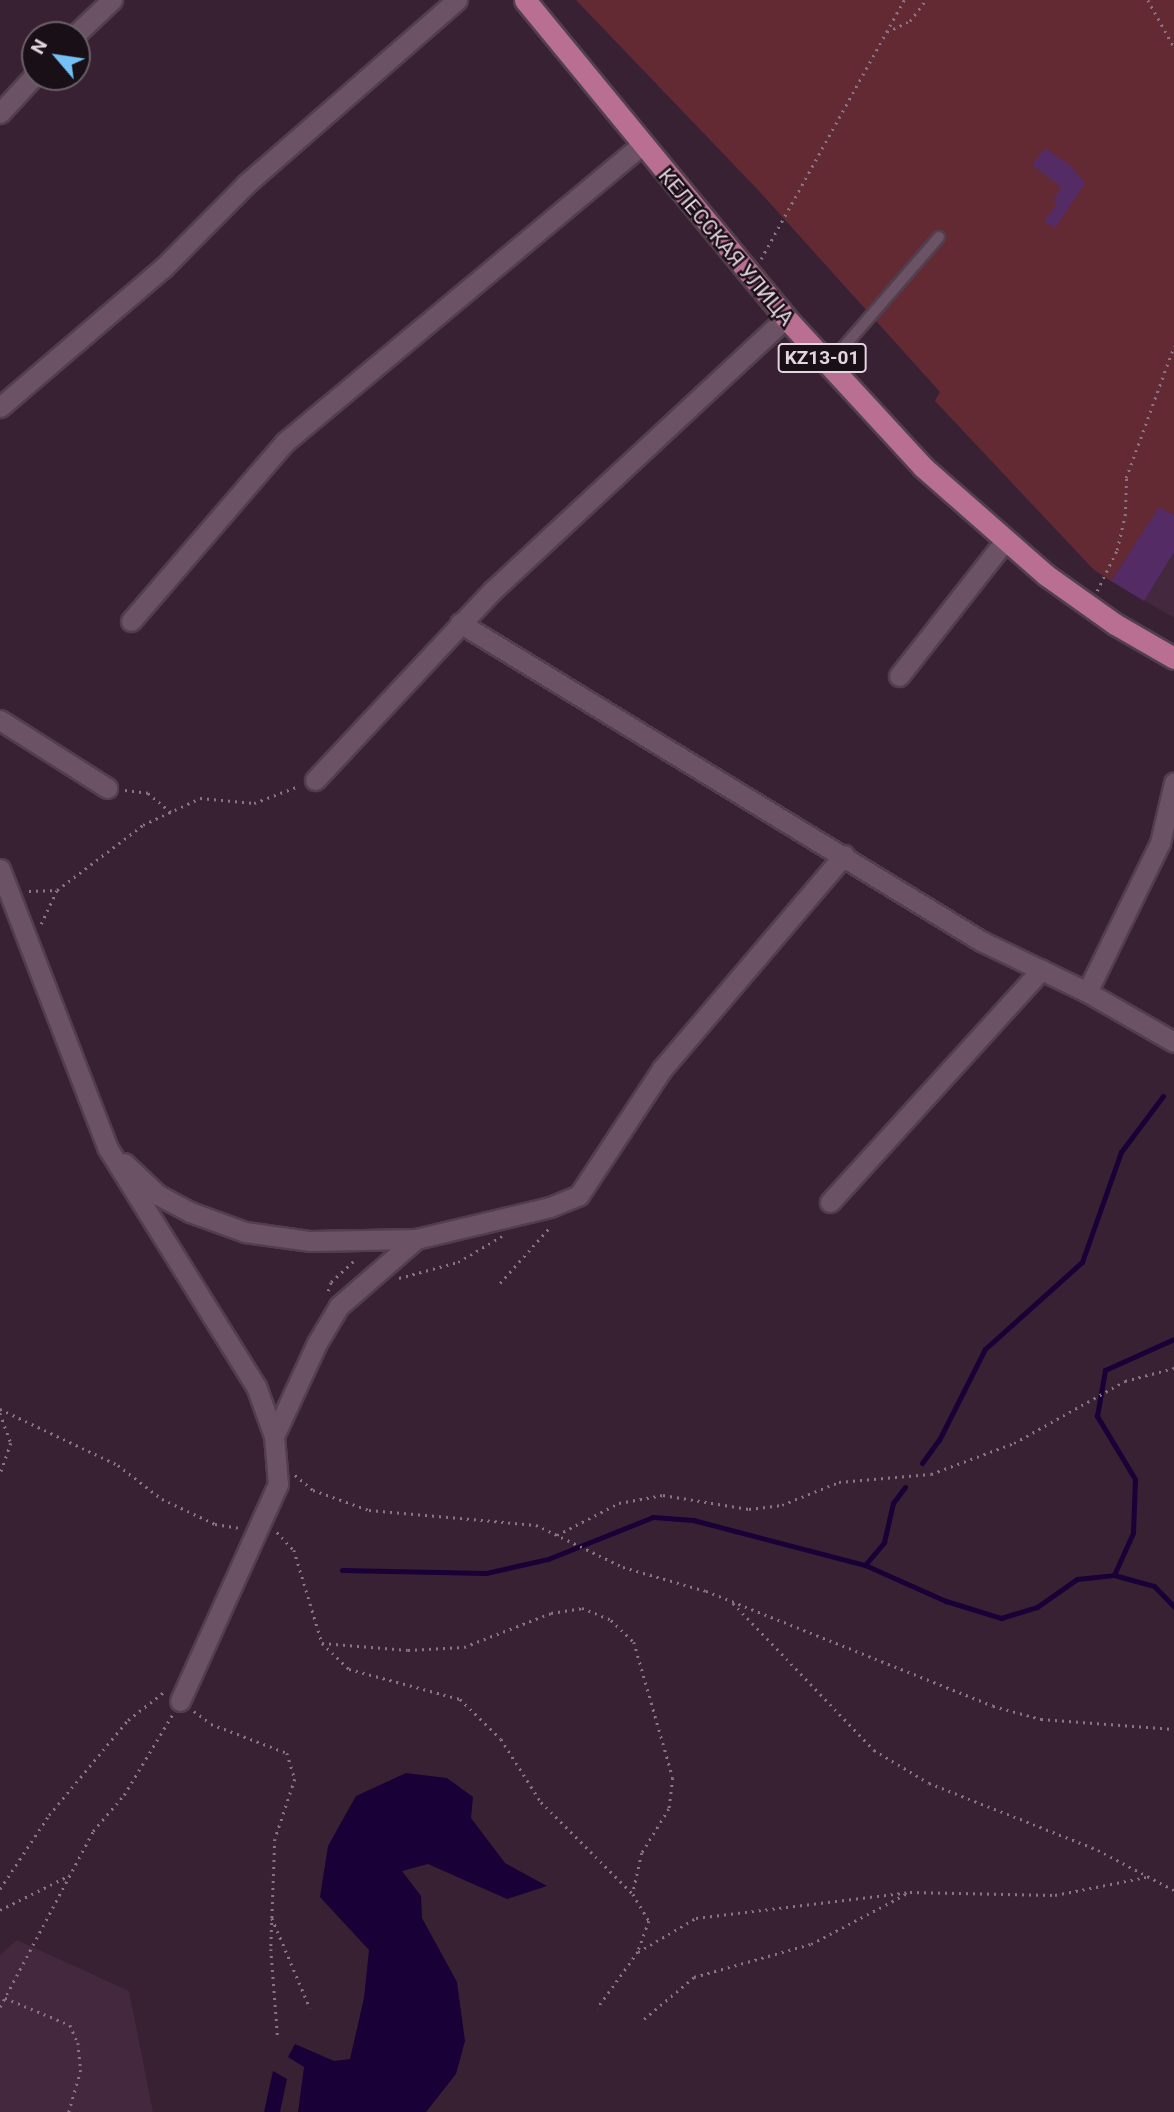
<!DOCTYPE html>
<meta charset="utf-8">
<style>
body{margin:0}
#map{position:relative;width:1174px;height:2112px;overflow:hidden;background:#382133;font-family:Roboto,sans-serif}
div>[style]{position:absolute}
[style*='--x']{left:calc(var(--x)*1px);top:calc(var(--y)*1px);width:calc(var(--w)*1px);rotate:calc(var(--a)*1deg)}
.built>*{inset:0;background:#44283e}
.green>*{inset:0;background:#642a33}
.water>*{inset:0;background:#190037}
.stream>*{height:5px;margin:-2.5px;padding:0 2.5px;transform-origin:2.5px;border-radius:2.5px;background:#190037}
.building>*{inset:0;background:#542b64}
.path>*{height:2.5px;margin-top:-1.25px;transform-origin:0;background:repeating-linear-gradient(90deg,#887484 0 2px,transparent 0 7px)}
.roads{filter:drop-shadow(2px 0 #523f4e) drop-shadow(-2px 0 #523f4e) drop-shadow(0 2px #523f4e) drop-shadow(0 -2px #523f4e)}
.lane>*{height:10px;margin:-5px;padding:0 5px;transform-origin:5px;border-radius:5px;background:#6c5265}
.street>*{height:19px;margin:-9.5px;padding:0 9.5px;transform-origin:9.5px;border-radius:9.5px;background:#6c5265}
.primary>*{height:21px;margin:-10.5px;padding:0 10.5px;transform-origin:10.5px;border-radius:10.5px;background:#b86f91}
span{translate:-50% -50%;white-space:nowrap;text-align:center;line-height:1.15;-webkit-text-stroke:5px #190f17;paint-order:stroke}
.shield-label span{padding:2px 5px;background:#190f17;border:2px solid;border-radius:5px;-webkit-text-stroke-width:0}
.shield-label{font-size:19px;color:#e5d5e1;font-weight:700}
.street-label{font-size:21px;color:#e5d5e1}
.north{position:absolute;left:21px;top:21px;width:70px;height:70px;box-sizing:border-box;background:#190f17;border:2px solid #6b5e68;border-radius:50%;rotate:299deg;font-size:19px;font-weight:700;line-height:28px;text-align:center;color:#e5d5e1}
.north::after{content:'';display:block;margin:auto;width:24px;height:32px;background:#75c0f6;clip-path:polygon(50% 0,100% 100%,50% 72%,0 100%)}
</style>
<div id="map">
<div class="built">
<div style="clip-path:polygon(1159px 507px,1174px 515px,1174px 618px,1111px 581px)"></div>
<div style="clip-path:polygon(17px 1940px,129px 1991px,153px 2112px,0 2112px,0 1955px)"></div>
</div>
<div class="green">
<div style="clip-path:polygon(576px 0,1174px 0,1174px 515px,1159px 508px,1111px 581px,1093px 569px,935px 401px,940px 392px,759px 191px)"></div>
</div>
<div class="water">
<div style="clip-path:polygon(406px 1773px,447px 1778px,473px 1797px,471px 1818px,505px 1863px,547px 1886px,507px 1899px,428px 1864px,402px 1871px,421px 1896px,422px 1918px,457px 1982px,465px 2041px,456px 2074px,426px 2112px,298px 2112px,304px 2067px,288px 2057px,295px 2044px,334px 2061px,350px 2059px,364px 1998px,369px 1950px,320px 1897px,328px 1846px,356px 1796px)"></div>
<div style="clip-path:polygon(273px 2071px,287px 2079px,280px 2112px,264px 2112px)"></div>
</div>
<div class="stream">
<div style="--x:922;--y:1463;--w:29;--a:-54"></div>
<div style="--x:939;--y:1440;--w:102;--a:-63.2"></div>
<div style="--x:985;--y:1349;--w:130;--a:-41.9"></div>
<div style="--x:1082;--y:1262;--w:117;--a:-70.5"></div>
<div style="--x:1121;--y:1152;--w:70;--a:-53.1"></div>
<div style="--x:865;--y:1565;--w:30;--a:-50"></div>
<div style="--x:884;--y:1542;--w:40;--a:-77"></div>
<div style="--x:893;--y:1503;--w:20;--a:-53"></div>
<div style="--x:342;--y:1570;--w:144;--a:1.2"></div>
<div style="--x:486;--y:1573;--w:64;--a:-12.7"></div>
<div style="--x:548;--y:1559;--w:113;--a:-21.8"></div>
<div style="--x:653;--y:1517;--w:40;--a:4.3"></div>
<div style="--x:693;--y:1520;--w:178;--a:14.7"></div>
<div style="--x:865;--y:1565;--w:89;--a:24"></div>
<div style="--x:946;--y:1601;--w:58;--a:17.2"></div>
<div style="--x:1001;--y:1618;--w:38;--a:-17"></div>
<div style="--x:1037;--y:1607;--w:49;--a:-35"></div>
<div style="--x:1077;--y:1579;--w:37;--a:-6"></div>
<div style="--x:1114;--y:1575;--w:41;--a:15.4"></div>
<div style="--x:1154;--y:1586;--w:29;--a:46"></div>
<div style="--x:1114;--y:1575;--w:46;--a:-65.7"></div>
<div style="--x:1133;--y:1533;--w:54;--a:-87.9"></div>
<div style="--x:1135;--y:1479;--w:74;--a:-121.1"></div>
<div style="--x:1097;--y:1416;--w:47;--a:-80.1"></div>
<div style="--x:1105;--y:1370;--w:76;--a:-24.2"></div>
</div>
<div class="building">
<div style="clip-path:polygon(1045px 148px,1071px 166px,1085px 183px,1055px 228px,1044px 221px,1057px 204px,1053px 201px,1061px 187px,1032px 165px)"></div>
<div style="clip-path:polygon(1159px 507px,1174px 515px,1174px 552px,1144px 601px,1111px 581px)"></div>
</div>
<div class="path">
<div style="--x:1148;--y:0;--w:54;--a:61"></div>
<div style="--x:887;--y:32;--w:25;--a:-26"></div>
<div style="--x:910;--y:21;--w:26;--a:-53"></div>
<div style="--x:761;--y:259;--w:296;--a:-61.1"></div>
<div style="--x:1097;--y:591;--w:46;--a:-64"></div>
<div style="--x:1117;--y:550;--w:35;--a:-77"></div>
<div style="--x:1125;--y:516;--w:38;--a:-88"></div>
<div style="--x:1126;--y:478;--w:140;--a:-70"></div>
<div style="--x:125;--y:790;--w:23;--a:7"></div>
<div style="--x:148;--y:793;--w:30;--a:40"></div>
<div style="--x:29;--y:891;--w:28;--a:-2"></div>
<div style="--x:57;--y:890;--w:108;--a:-37.1"></div>
<div style="--x:143;--y:825;--w:63;--a:-25.3"></div>
<div style="--x:200;--y:798;--w:54;--a:5.3"></div>
<div style="--x:254;--y:803;--w:48;--a:-20.7"></div>
<div style="--x:41;--y:924;--w:38;--a:-65"></div>
<div style="--x:399;--y:1278;--w:61;--a:-15.2"></div>
<div style="--x:458;--y:1262;--w:51;--a:-30.6"></div>
<div style="--x:500;--y:1283;--w:76;--a:-48.2"></div>
<div style="--x:328;--y:1291;--w:9;--a:-72"></div>
<div style="--x:331;--y:1282;--w:35;--a:-43"></div>
<div style="--x:0;--y:1409;--w:131;--a:25.4"></div>
<div style="--x:118;--y:1465;--w:56;--a:37.7"></div>
<div style="--x:162;--y:1499;--w:59;--a:25.3"></div>
<div style="--x:215;--y:1524;--w:25;--a:9"></div>
<div style="--x:0;--y:1413;--w:32;--a:70"></div>
<div style="--x:11;--y:1443;--w:34;--a:109"></div>
<div style="--x:295;--y:1475;--w:23;--a:40"></div>
<div style="--x:313;--y:1490;--w:59;--a:19.7"></div>
<div style="--x:369;--y:1510;--w:168;--a:5.1"></div>
<div style="--x:536;--y:1525;--w:97;--a:25.8"></div>
<div style="--x:623;--y:1567;--w:86;--a:16.1"></div>
<div style="--x:706;--y:1591;--w:309;--a:21.8"></div>
<div style="--x:993;--y:1706;--w:50;--a:15.2"></div>
<div style="--x:1041;--y:1719;--w:133;--a:4.3"></div>
<div style="--x:277;--y:1532;--w:25;--a:47"></div>
<div style="--x:294;--y:1550;--w:97;--a:73.2"></div>
<div style="--x:322;--y:1643;--w:37;--a:44"></div>
<div style="--x:349;--y:1669;--w:115;--a:15.1"></div>
<div style="--x:460;--y:1699;--w:57;--a:44.3"></div>
<div style="--x:501;--y:1739;--w:75;--a:57.6"></div>
<div style="--x:541;--y:1802;--w:130;--a:45"></div>
<div style="--x:633;--y:1894;--w:31;--a:59"></div>
<div style="--x:649;--y:1921;--w:33;--a:110"></div>
<div style="--x:638;--y:1952;--w:70;--a:125.7"></div>
<div style="--x:557;--y:1535;--w:70;--a:-27.3"></div>
<div style="--x:619;--y:1503;--w:45;--a:-10.3"></div>
<div style="--x:663;--y:1495;--w:87;--a:9.2"></div>
<div style="--x:749;--y:1509;--w:33;--a:-7"></div>
<div style="--x:782;--y:1505;--w:61;--a:-22"></div>
<div style="--x:839;--y:1482;--w:92;--a:-5"></div>
<div style="--x:931;--y:1474;--w:89;--a:-20.5"></div>
<div style="--x:1014;--y:1443;--w:127;--a:-29.2"></div>
<div style="--x:1125;--y:1381;--w:51;--a:-14.9"></div>
<div style="--x:733;--y:1603;--w:204;--a:46.2"></div>
<div style="--x:874;--y:1750;--w:64;--a:31"></div>
<div style="--x:929;--y:1783;--w:182;--a:21.6"></div>
<div style="--x:1098;--y:1850;--w:86;--a:27.8"></div>
<div style="--x:322;--y:1643;--w:86;--a:4.7"></div>
<div style="--x:408;--y:1650;--w:56;--a:-3.1"></div>
<div style="--x:464;--y:1647;--w:93;--a:-21.3"></div>
<div style="--x:551;--y:1613;--w:31;--a:-9"></div>
<div style="--x:582;--y:1608;--w:31;--a:22"></div>
<div style="--x:611;--y:1620;--w:32;--a:44"></div>
<div style="--x:634;--y:1642;--w:141;--a:74"></div>
<div style="--x:673;--y:1778;--w:31;--a:97"></div>
<div style="--x:669;--y:1809;--w:52;--a:121.5"></div>
<div style="--x:642;--y:1853;--w:41;--a:102.7"></div>
<div style="--x:194;--y:1711;--w:21;--a:37"></div>
<div style="--x:211;--y:1724;--w:81;--a:20.9"></div>
<div style="--x:287;--y:1753;--w:27;--a:73"></div>
<div style="--x:295;--y:1779;--w:63;--a:108.4"></div>
<div style="--x:275;--y:1839;--w:110;--a:92.1"></div>
<div style="--x:271;--y:1949;--w:90;--a:85.6"></div>
<div style="--x:0;--y:1889;--w:89;--a:-56.5"></div>
<div style="--x:49;--y:1815;--w:124;--a:-50.3"></div>
<div style="--x:128;--y:1720;--w:47;--a:-38.1"></div>
<div style="--x:0;--y:1910;--w:78;--a:-26.6"></div>
<div style="--x:272;--y:1918;--w:98;--a:67.1"></div>
<div style="--x:638;--y:1952;--w:67;--a:-30.4"></div>
<div style="--x:696;--y:1918;--w:216;--a:-6.9"></div>
<div style="--x:910;--y:1892;--w:145;--a:1.2"></div>
<div style="--x:1055;--y:1895;--w:94;--a:-11.1"></div>
<div style="--x:5;--y:1998;--w:70;--a:22.6"></div>
<div style="--x:70;--y:2025;--w:20;--a:66"></div>
<div style="--x:78;--y:2043;--w:27;--a:84"></div>
<div style="--x:81;--y:2070;--w:44;--a:105.9"></div>
<div style="--x:0;--y:2007;--w:199;--a:-62.1"></div>
<div style="--x:93;--y:1831;--w:48;--a:-49.3"></div>
<div style="--x:124;--y:1795;--w:93;--a:-59"></div>
<div style="--x:644;--y:2019;--w:65;--a:-40"></div>
<div style="--x:694;--y:1977;--w:122;--a:-15.8"></div>
<div style="--x:811;--y:1944;--w:107;--a:-27.8"></div>
</div>
<div class="roads">
<div class="lane">
<div style="--x:829;--y:364;--w:168;--a:-49.1"></div>
</div>
<div class="street">
<div style="--x:75;--y:35;--w:51;--a:-43.4"></div>
<div style="--x:0;--y:113;--w:52;--a:-47.4"></div>
<div style="--x:0;--y:407;--w:214;--a:-40.5"></div>
<div style="--x:163;--y:268;--w:118;--a:-45.3"></div>
<div style="--x:246;--y:184;--w:280;--a:-41.1"></div>
<div style="--x:131;--y:621;--w:236;--a:-49.3"></div>
<div style="--x:285;--y:442;--w:464;--a:-39.8"></div>
<div style="--x:460;--y:623;--w:610;--a:31.4"></div>
<div style="--x:981;--y:941;--w:118;--a:25.7"></div>
<div style="--x:1087;--y:992;--w:100;--a:29.9"></div>
<div style="--x:899;--y:676;--w:172;--a:-51.9"></div>
<div style="--x:0;--y:720;--w:127;--a:32.4"></div>
<div style="--x:315;--y:780;--w:259;--a:-46.9"></div>
<div style="--x:492;--y:591;--w:401;--a:-42.9"></div>
<div style="--x:0;--y:869;--w:298;--a:68.9"></div>
<div style="--x:107;--y:1147;--w:282;--a:58.1"></div>
<div style="--x:256;--y:1386;--w:53;--a:70.2"></div>
<div style="--x:274;--y:1436;--w:48;--a:85.2"></div>
<div style="--x:278;--y:1484;--w:238;--a:114.3"></div>
<div style="--x:1087;--y:992;--w:166;--a:-63.9"></div>
<div style="--x:1160;--y:843;--w:62;--a:-76.9"></div>
<div style="--x:124;--y:1163;--w:47;--a:43.3"></div>
<div style="--x:158;--y:1195;--w:36;--a:28"></div>
<div style="--x:190;--y:1212;--w:59;--a:20"></div>
<div style="--x:245;--y:1232;--w:66;--a:7.9"></div>
<div style="--x:310;--y:1241;--w:106;--a:-1.1"></div>
<div style="--x:830;--y:1202;--w:314;--a:-47.7"></div>
<div style="--x:274;--y:1436;--w:102;--a:-65.2"></div>
<div style="--x:317;--y:1343;--w:43;--a:-59.3"></div>
<div style="--x:339;--y:1306;--w:102;--a:-41"></div>
<div style="--x:416;--y:1239;--w:138;--a:-13.4"></div>
<div style="--x:550;--y:1207;--w:31;--a:-22"></div>
<div style="--x:579;--y:1195;--w:151;--a:-56.6"></div>
<div style="--x:662;--y:1069;--w:281;--a:-49.6"></div>
</div>
<div class="primary">
<div style="--x:525;--y:0;--w:411;--a:50.6"></div>
<div style="--x:786;--y:318;--w:202;--a:47.4"></div>
<div style="--x:923;--y:467;--w:164;--a:41.3"></div>
<div style="--x:1046;--y:575;--w:85;--a:35.4"></div>
<div style="--x:1115;--y:624;--w:68;--a:30"></div>
</div>
</div>
<div class="shield-label">
<span style="left:822px;top:358px">KZ13-01</span>
</div>
<div class="street-label">
<span style="left:726px;top:247px;rotate:50deg">КЕЛЕССКАЯ УЛИЦА</span>
</div>
<div class="north">N</div>
</div>
